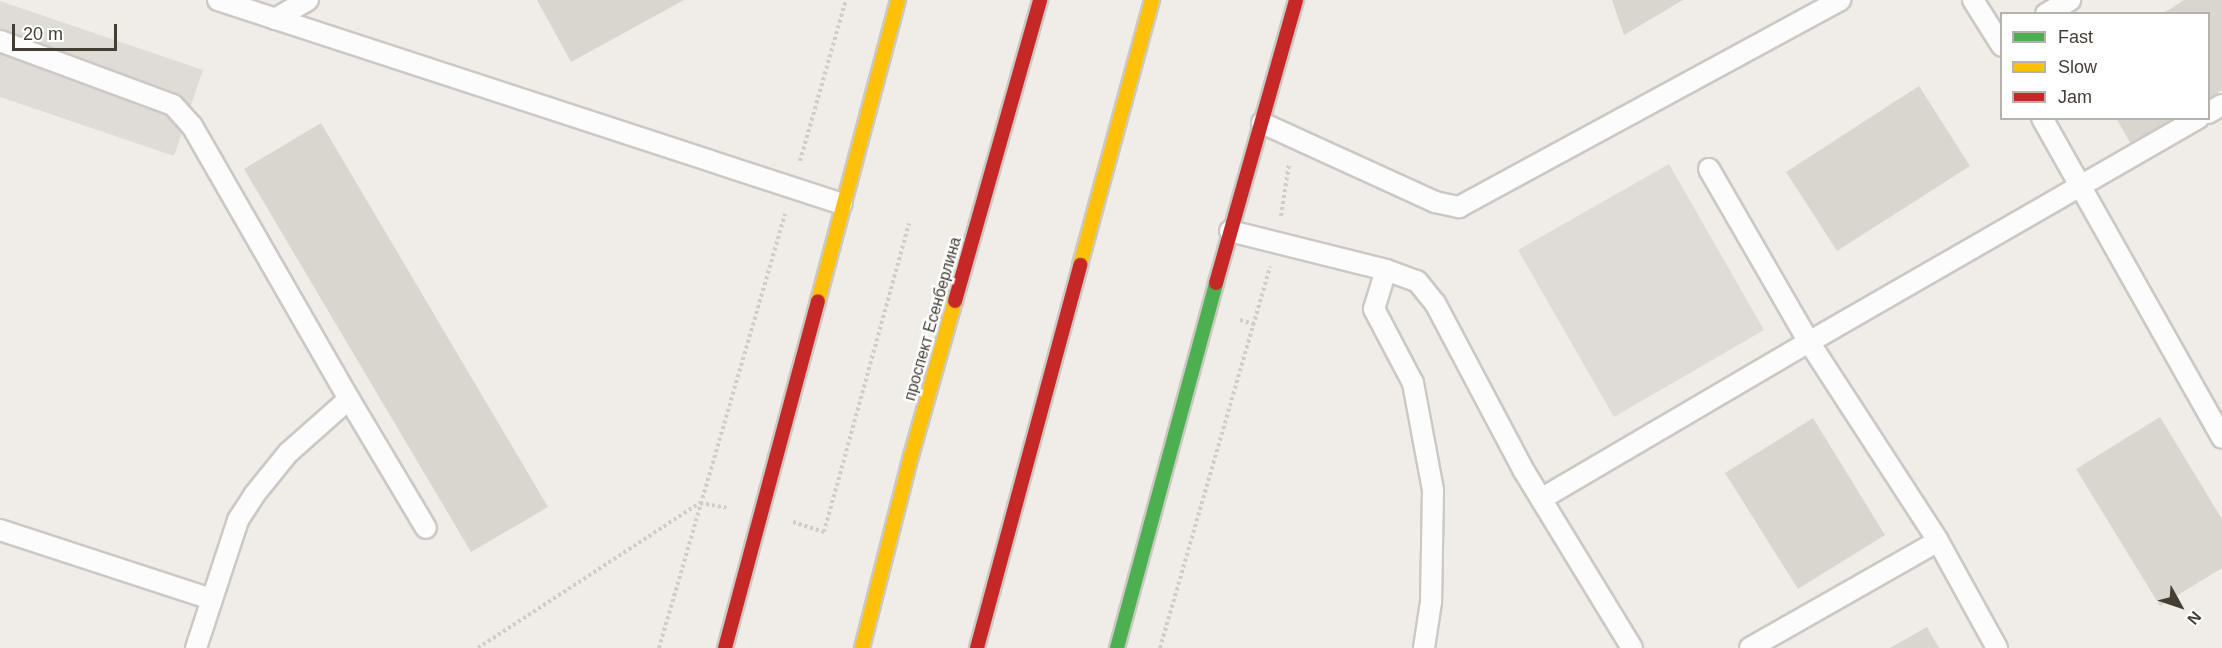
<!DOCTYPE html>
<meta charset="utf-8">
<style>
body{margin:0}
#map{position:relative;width:2222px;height:648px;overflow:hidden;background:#f0ede8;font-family:Helvetica,sans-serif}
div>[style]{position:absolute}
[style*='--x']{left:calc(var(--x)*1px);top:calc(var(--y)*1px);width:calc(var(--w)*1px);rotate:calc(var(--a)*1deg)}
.parking>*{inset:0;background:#dfdcd8}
.building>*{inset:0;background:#d9d6d0}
.path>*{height:4px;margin-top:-2px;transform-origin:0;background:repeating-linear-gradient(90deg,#d0cdc9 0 3px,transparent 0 6px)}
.roads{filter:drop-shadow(2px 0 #ccc9c4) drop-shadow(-2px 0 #ccc9c4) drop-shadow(0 2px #ccc9c4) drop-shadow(0 -2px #ccc9c4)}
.lane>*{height:20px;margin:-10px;padding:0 10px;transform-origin:10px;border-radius:10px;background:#fdfcfc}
.fast>*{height:14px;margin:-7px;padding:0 7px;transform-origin:7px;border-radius:7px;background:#4caf50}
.slow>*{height:14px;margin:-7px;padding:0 7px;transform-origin:7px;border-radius:7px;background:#ffc107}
.jam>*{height:14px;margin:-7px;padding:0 7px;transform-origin:7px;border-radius:7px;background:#c62828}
span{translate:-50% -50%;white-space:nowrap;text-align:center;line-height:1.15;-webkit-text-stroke:5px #fff;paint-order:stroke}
.street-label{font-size:16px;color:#453e34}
.legend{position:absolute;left:2000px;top:12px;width:210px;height:108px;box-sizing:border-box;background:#fff;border:2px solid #b5b2ae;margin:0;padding:8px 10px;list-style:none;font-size:18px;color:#453e34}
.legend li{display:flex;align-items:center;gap:12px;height:30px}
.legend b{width:30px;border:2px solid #b5b2ae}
.north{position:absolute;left:2150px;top:576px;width:60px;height:60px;-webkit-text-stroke:4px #fff;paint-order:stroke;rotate:130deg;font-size:16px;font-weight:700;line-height:24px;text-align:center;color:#453e34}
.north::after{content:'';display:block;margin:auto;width:21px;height:27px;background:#453e34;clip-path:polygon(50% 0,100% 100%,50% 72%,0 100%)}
.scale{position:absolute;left:12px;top:24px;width:105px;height:27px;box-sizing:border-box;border:3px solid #453e34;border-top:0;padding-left:8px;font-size:18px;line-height:21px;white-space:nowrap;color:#453e34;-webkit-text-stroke:4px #fff;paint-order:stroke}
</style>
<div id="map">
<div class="parking">
<div style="clip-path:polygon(0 1px,203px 70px,174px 156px,0 97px)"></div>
<div style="clip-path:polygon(1669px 164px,1764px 330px,1614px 417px,1518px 250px)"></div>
</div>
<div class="building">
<div style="clip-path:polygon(537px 0,684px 0,571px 62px)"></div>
<div style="clip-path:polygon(1612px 0,1683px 0,1624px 35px)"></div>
<div style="clip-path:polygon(2184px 0,2222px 0,2222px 90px,2208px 99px,2208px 14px,2162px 14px)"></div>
<div style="clip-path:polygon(1919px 86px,1970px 166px,1837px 251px,1786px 172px)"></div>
<div style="clip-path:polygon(2116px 118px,2176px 118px,2132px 146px)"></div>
<div style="clip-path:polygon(321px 123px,548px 507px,471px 552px,244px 169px)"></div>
<div style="clip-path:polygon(2160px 417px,2222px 519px,2222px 568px,2160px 606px,2076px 469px)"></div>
<div style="clip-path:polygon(1813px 418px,1885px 535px,1798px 589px,1725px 473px)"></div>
<div style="clip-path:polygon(1927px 627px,1939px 648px,1890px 648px)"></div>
</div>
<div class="path">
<div style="--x:800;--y:161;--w:167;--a:-74.1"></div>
<div style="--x:1281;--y:216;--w:53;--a:-81.3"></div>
<div style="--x:1240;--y:320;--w:15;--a:16"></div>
<div style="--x:793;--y:522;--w:33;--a:18"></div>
<div style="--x:824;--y:532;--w:320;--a:-74.6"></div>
<div style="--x:478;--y:648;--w:265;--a:-33.2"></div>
<div style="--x:700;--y:503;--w:28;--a:10"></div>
<div style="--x:659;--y:648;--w:452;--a:-73.8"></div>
<div style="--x:1160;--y:648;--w:397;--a:-73.9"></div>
</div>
<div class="roads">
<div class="lane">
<div style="--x:218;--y:0;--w:656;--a:18.1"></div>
<div style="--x:1973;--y:0;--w:54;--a:57.8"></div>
<div style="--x:2046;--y:14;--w:28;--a:-30"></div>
<div style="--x:275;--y:19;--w:38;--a:-30"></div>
<div style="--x:0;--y:41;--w:184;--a:20.3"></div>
<div style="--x:173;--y:105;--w:28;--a:48"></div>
<div style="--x:192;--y:126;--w:315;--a:60.1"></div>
<div style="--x:349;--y:399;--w:150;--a:59.2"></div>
<div style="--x:2208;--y:113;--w:16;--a:-30"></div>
<div style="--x:2042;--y:118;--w:367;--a:60.6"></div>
<div style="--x:1262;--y:123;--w:190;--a:24.5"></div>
<div style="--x:1435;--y:202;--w:25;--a:12"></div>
<div style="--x:1459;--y:207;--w:434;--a:-28.5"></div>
<div style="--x:1709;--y:169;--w:200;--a:60"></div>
<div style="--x:1809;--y:342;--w:449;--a:-29.9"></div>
<div style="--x:1230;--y:231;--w:161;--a:14"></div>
<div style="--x:1386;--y:270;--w:41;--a:107.1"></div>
<div style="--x:1374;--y:309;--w:84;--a:62.2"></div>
<div style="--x:1413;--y:383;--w:109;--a:79.4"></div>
<div style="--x:1433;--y:490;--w:112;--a:91"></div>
<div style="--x:1431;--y:602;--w:47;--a:98.7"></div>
<div style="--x:1386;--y:270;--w:33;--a:20"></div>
<div style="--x:1417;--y:281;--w:28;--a:51"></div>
<div style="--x:1435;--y:303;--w:190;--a:62.1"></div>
<div style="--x:1524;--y:471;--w:207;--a:58.6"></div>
<div style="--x:1541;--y:499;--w:311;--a:-30.4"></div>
<div style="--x:1809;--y:342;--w:237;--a:57"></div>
<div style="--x:0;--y:530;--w:222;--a:18.1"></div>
<div style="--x:196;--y:648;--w:135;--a:-71.8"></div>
<div style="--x:238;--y:520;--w:30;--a:-57"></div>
<div style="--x:254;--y:495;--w:54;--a:-51"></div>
<div style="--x:288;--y:453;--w:81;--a:-41.5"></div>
<div style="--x:1750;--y:648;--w:216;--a:-29.6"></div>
<div style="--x:1938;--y:541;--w:122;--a:61.1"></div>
</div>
<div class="fast">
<div style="--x:1117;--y:648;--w:378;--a:-74.8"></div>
</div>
<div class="slow">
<div style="--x:1080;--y:265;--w:275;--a:-74.8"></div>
<div style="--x:818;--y:301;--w:311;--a:-75.1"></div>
<div style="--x:862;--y:648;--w:198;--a:-75.7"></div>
<div style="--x:911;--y:456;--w:161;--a:-74.2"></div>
</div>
<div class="jam">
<div style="--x:1216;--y:283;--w:294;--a:-74.2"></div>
<div style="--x:955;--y:301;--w:313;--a:-74.2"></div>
<div style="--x:725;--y:648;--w:359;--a:-75"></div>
<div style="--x:977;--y:648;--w:397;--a:-74.9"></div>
</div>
</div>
<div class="street-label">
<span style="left:933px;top:319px;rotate:-74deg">проспект Есенберлина</span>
</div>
<ul class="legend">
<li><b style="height:8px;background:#4caf50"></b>Fast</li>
<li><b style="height:8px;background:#ffc107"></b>Slow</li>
<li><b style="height:8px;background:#c62828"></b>Jam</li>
</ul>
<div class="north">N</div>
<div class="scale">20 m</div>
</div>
